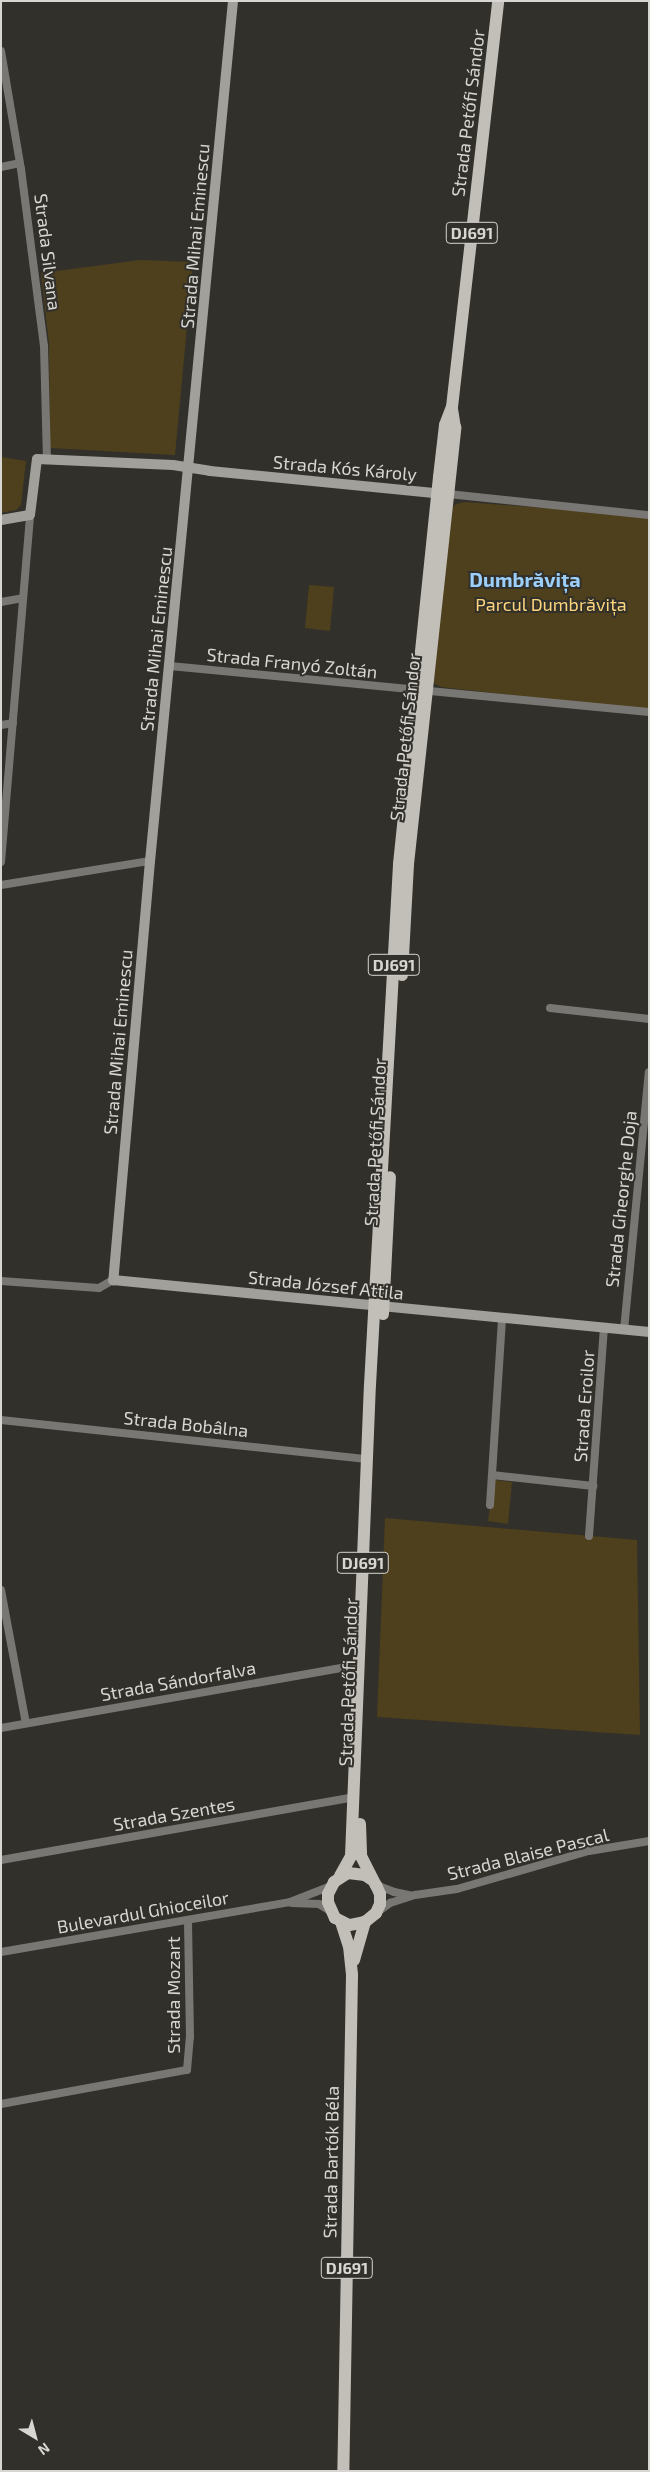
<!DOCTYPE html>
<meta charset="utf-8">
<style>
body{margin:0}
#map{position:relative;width:650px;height:2472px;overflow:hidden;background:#32302a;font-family:"Exo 2",sans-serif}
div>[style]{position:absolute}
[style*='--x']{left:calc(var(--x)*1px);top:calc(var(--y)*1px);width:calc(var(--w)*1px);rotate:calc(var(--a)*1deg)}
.green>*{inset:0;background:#4e3f1d}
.street>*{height:8px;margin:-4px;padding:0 4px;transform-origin:4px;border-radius:4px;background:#797774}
.secondary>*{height:10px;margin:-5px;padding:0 5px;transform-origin:5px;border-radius:5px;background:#a2a09b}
.primary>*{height:12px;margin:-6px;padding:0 6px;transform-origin:6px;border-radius:6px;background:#c2bfb9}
span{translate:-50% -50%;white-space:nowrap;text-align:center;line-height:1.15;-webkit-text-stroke:4px #32302a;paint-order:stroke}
.shield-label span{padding:1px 4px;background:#32302a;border:1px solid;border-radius:4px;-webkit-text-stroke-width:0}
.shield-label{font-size:16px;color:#d8d6d2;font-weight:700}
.street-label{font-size:18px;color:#d8d6d2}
.park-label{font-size:18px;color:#fdd57c}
.quarter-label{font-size:20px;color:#9cd0fa;font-weight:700}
.frame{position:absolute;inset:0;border:2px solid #d8d6d2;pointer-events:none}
.north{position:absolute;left:10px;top:2412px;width:50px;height:50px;-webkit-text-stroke:4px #32302a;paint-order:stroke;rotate:143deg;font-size:14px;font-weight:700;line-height:20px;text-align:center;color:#d8d6d2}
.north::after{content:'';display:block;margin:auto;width:18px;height:22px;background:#d8d6d2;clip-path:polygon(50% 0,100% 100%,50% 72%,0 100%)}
</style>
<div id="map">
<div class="green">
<div style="clip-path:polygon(140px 260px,193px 262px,175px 455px,50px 448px,49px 344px,41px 273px)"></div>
<div style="clip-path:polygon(1px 457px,26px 461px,21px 505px,16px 510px,1px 513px)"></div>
<div style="clip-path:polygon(465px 502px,649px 516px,649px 711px,441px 687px,435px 684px,432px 678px,450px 510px,456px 504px)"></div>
<div style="clip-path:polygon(309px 585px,334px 587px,330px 631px,305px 628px)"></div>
<div style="clip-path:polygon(494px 1480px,512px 1482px,508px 1524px,488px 1521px)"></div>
<div style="clip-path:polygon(385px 1518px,637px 1540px,640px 1735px,377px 1717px)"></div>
</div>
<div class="street">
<div style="--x:1;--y:51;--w:120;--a:80.4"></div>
<div style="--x:21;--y:169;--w:178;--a:82.6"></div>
<div style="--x:44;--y:346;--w:114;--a:88.5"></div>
<div style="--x:1;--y:167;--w:19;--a:-12"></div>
<div style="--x:448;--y:494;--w:202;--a:6"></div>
<div style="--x:1;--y:602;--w:22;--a:-10"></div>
<div style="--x:170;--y:666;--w:481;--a:5.5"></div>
<div style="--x:1;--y:725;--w:12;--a:-9"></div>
<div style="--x:1;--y:862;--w:348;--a:-85.2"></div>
<div style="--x:1;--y:885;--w:151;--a:-9.2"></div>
<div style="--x:550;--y:1008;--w:100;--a:6.3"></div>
<div style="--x:1;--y:1281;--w:98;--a:4.1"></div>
<div style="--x:99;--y:1288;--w:16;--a:-30"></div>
<div style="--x:624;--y:1330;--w:259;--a:-84.5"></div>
<div style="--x:1;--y:1420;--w:368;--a:6.1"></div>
<div style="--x:492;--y:1475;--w:102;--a:6.2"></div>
<div style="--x:490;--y:1505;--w:187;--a:-86.3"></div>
<div style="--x:589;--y:1536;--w:209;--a:-85.9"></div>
<div style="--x:1;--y:1590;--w:135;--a:79.4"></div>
<div style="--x:1;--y:1728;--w:364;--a:-10"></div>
<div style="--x:1;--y:1860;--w:358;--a:-10.1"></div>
<div style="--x:376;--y:1885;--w:19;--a:21"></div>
<div style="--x:394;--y:1892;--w:16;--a:11"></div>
<div style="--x:292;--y:1903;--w:27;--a:2"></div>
<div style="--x:319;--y:1904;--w:13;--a:32"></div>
<div style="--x:379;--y:1911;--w:14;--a:-36"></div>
<div style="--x:390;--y:1903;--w:26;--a:-18"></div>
<div style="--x:415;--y:1895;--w:42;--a:-8.1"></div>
<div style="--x:457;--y:1889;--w:137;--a:-16.1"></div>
<div style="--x:589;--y:1851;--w:61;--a:-9.5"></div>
<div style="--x:1;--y:1952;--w:293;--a:-9.8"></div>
<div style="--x:290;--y:1902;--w:44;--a:-21.3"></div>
<div style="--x:1;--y:2104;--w:189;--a:-10.4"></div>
<div style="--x:187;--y:2070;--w:33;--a:-85"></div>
<div style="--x:190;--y:2037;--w:117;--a:-91"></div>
</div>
<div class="secondary">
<div style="--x:233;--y:1;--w:864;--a:95.51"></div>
<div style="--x:150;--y:861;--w:421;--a:95"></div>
<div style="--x:113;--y:1280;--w:539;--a:5.54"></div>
<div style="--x:1;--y:520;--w:29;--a:-10"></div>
<div style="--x:30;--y:515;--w:56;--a:-82.9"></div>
<div style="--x:37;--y:459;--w:136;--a:2.5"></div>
<div style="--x:173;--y:465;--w:37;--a:9"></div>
<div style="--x:210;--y:471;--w:235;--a:5.6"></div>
</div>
<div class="primary">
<div style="--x:402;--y:975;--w:111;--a:-86.9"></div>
<div style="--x:408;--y:864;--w:439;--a:-83.8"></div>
<div style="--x:455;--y:428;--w:20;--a:-99"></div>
<div style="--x:383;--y:1314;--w:137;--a:-87.1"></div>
<div style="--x:360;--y:1824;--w:32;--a:88"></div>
<div style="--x:361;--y:1856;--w:33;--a:63"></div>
<div style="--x:376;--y:1885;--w:10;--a:66"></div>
<div style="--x:380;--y:1894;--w:10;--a:90"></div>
<div style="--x:380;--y:1904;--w:10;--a:114"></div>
<div style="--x:376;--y:1913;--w:14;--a:141"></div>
<div style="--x:365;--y:1922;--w:16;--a:169"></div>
<div style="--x:349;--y:1925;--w:16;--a:-153"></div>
<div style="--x:335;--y:1918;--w:17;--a:-114"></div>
<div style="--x:328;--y:1902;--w:8;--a:-90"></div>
<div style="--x:328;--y:1894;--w:13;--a:-63"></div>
<div style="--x:334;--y:1882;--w:17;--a:-33"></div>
<div style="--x:348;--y:1873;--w:17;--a:7"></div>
<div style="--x:365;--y:1875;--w:7;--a:34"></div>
<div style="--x:340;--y:1876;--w:23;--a:-61"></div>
<div style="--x:351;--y:1856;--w:471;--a:-87.7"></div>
<div style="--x:370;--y:1385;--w:522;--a:-86.81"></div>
<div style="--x:399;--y:864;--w:389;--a:-84.1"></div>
<div style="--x:439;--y:477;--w:52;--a:-83.4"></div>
<div style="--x:445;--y:425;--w:19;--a:-69"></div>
<div style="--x:452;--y:407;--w:409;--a:-83.5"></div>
<div style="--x:341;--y:1922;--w:25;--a:72"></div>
<div style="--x:349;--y:1946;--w:29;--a:84"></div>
<div style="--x:352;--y:1975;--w:496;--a:91"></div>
<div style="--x:354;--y:1960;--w:40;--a:-74"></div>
</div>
<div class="shield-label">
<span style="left:472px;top:233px">DJ691</span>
<span style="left:394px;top:965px">DJ691</span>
<span style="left:363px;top:1563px">DJ691</span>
<span style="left:347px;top:2268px">DJ691</span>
</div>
<div class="street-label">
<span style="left:468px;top:113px;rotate:-83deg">Strada Petőfi Sándor</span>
<span style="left:195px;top:236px;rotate:-85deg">Strada Mihai Eminescu</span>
<span style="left:48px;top:252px;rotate:83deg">Strada Silvana</span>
<span style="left:345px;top:468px;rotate:5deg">Strada Kós Károly</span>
<span style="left:156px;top:639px;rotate:-84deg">Strada Mihai Eminescu</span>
<span style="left:292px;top:663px;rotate:6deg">Strada Franyó Zoltán</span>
<span style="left:405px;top:737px;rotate:-84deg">Strada Petőfi Sándor</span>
<span style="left:118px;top:1042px;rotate:-85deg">Strada Mihai Eminescu</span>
<span style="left:375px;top:1142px;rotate:-87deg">Strada Petőfi Sándor</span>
<span style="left:621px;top:1199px;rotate:-84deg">Strada Gheorghe Doja</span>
<span style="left:326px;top:1285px;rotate:6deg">Strada József Attila</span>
<span style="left:584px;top:1406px;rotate:-86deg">Strada Eroilor</span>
<span style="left:186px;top:1424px;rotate:6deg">Strada Bobâlna</span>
<span style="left:178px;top:1681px;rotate:-10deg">Strada Sándorfalva</span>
<span style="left:348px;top:1682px;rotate:-88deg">Strada Petőfi Sándor</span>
<span style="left:174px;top:1814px;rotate:-10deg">Strada Szentes</span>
<span style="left:528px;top:1854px;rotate:-14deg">Strada Blaise Pascal</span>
<span style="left:143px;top:1912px;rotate:-10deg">Bulevardul Ghioceilor</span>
<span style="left:173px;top:1995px;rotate:-90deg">Strada Mozart</span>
<span style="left:331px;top:2162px;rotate:-89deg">Strada Bartók Béla</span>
</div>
<div class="park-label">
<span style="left:551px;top:604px">Parcul Dumbrăvița</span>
</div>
<div class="quarter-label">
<span style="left:525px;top:579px">Dumbrăvița</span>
</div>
<div class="frame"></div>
<div class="north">N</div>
</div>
